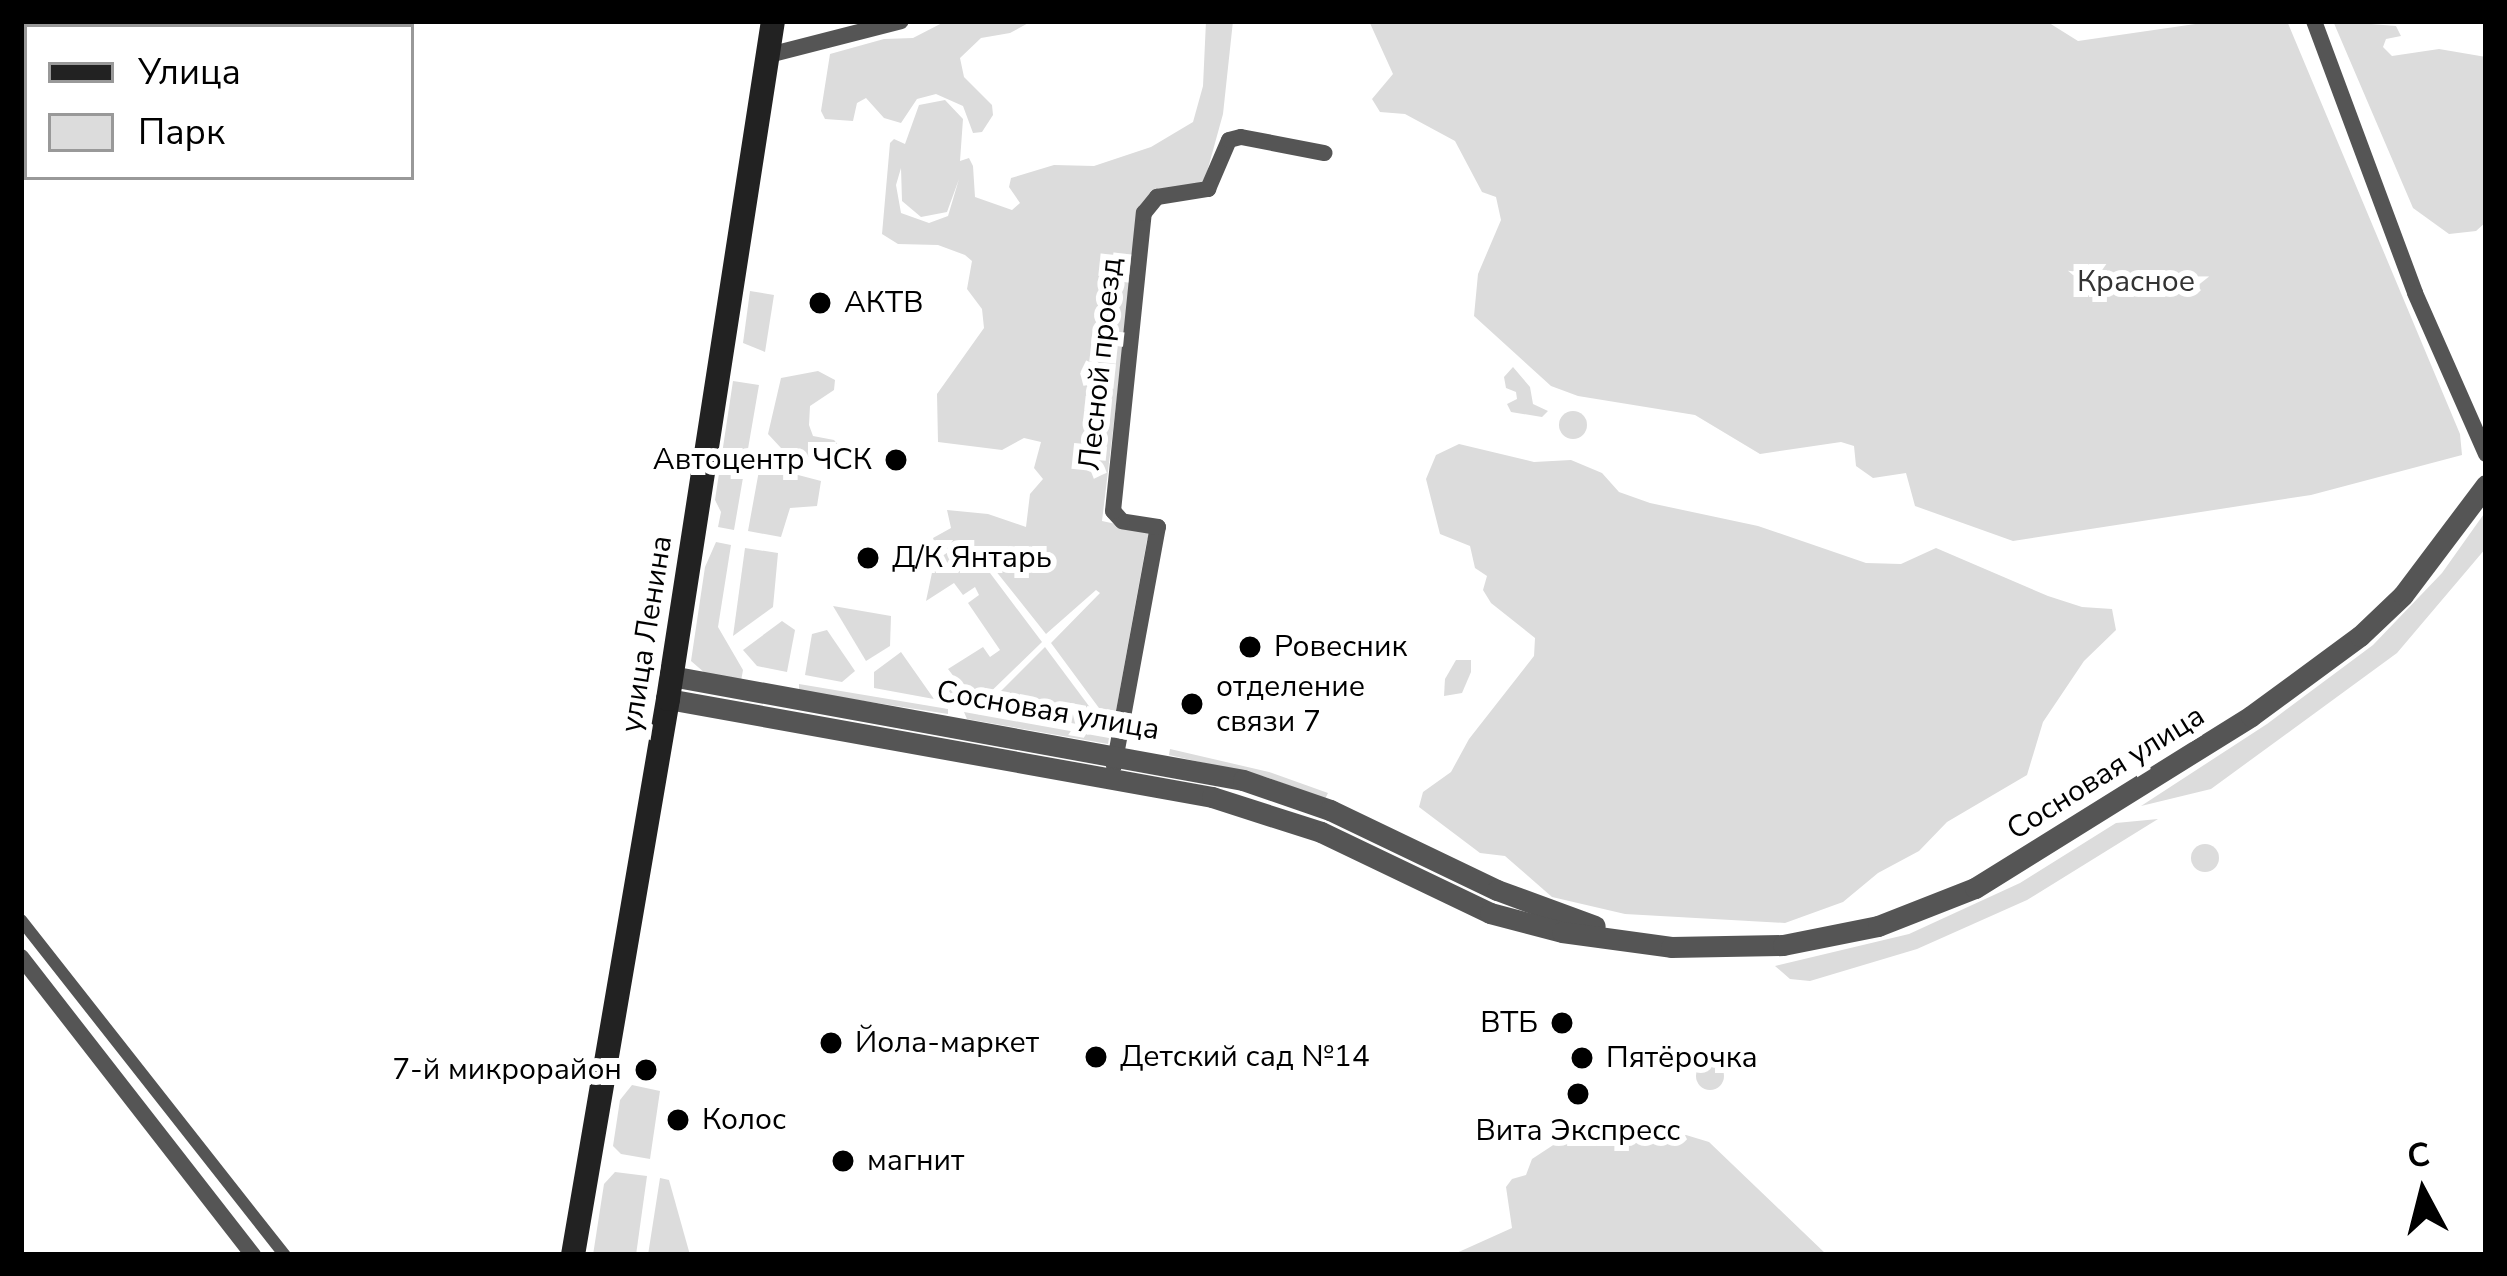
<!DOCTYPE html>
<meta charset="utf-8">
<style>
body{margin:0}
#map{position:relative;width:2507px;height:1276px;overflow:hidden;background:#fff;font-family:"Nunito Sans",sans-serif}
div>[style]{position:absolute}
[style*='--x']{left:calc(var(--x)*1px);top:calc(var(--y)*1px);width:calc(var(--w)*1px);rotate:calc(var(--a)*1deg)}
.green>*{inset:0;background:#dcdcdc}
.round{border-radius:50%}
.pedestrian>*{height:12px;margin:-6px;padding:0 6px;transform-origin:6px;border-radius:6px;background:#555}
.minor>*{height:16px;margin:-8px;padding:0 8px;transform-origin:8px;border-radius:8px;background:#555}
.tertiary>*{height:21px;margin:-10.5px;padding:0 10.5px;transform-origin:10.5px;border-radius:10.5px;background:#555}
.secondary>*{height:24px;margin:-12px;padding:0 12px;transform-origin:12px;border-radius:12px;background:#222}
.dots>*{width:33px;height:33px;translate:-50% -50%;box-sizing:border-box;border:6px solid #fff;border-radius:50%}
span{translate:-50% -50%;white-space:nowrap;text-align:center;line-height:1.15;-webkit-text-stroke:12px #fff;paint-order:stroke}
.park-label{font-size:30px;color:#333}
.poi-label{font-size:30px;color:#000}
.left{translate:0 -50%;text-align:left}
.right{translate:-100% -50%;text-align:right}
.street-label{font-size:30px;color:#000}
.frame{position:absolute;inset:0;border:24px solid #000;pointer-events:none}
.legend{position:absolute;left:24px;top:24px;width:390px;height:156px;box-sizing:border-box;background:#fff;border:3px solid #999;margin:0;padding:15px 21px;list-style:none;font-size:36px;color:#000}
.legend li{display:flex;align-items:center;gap:24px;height:60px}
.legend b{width:60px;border:3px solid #999}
.north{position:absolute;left:2363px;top:1132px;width:120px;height:120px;-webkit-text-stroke:9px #fff;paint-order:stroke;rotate:353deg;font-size:33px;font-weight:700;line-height:48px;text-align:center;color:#000}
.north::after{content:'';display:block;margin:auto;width:42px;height:54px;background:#000;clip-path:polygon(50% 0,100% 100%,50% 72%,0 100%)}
</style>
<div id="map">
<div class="green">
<div style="clip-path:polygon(946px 21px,1032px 21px,1010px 33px,981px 38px,960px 58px,964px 77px,992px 105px,993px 115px,982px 132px,973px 133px,963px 106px,936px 94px,917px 99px,901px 123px,884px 118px,866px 98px,857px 103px,853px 121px,825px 119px,821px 111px,830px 54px,884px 39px,913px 38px)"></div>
<div style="clip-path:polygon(evenodd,1206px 21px,1233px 21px,1223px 114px,1207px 172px,1203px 181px,1140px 207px,1102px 521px,1153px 532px,1147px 540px,1113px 727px,1051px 643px,1100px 593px,1096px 590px,1046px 634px,991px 565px,981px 561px,1042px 642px,976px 706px,957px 703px,949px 691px,958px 682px,948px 669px,983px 647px,990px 657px,1000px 650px,968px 603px,979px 595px,975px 587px,963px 595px,954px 583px,926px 601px,937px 549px,933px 538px,951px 528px,947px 510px,988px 514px,1026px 527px,1030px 494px,1043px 479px,1034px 468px,1041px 442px,1024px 438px,1002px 450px,938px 442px,937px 394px,984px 328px,982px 309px,967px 289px,972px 261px,965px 255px,938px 245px,898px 244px,882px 234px,890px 143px,894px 139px,905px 144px,919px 105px,945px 100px,963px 119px,960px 161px,969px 158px,973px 166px,975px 197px,1012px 210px,1020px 203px,1009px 187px,1011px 178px,1054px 165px,1094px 166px,1151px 147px,1193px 122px,1203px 86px,1206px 21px,901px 168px,902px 201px,921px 217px,947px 212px,959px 179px,948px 216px,929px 223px,901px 213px,896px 185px,901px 168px)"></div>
<div style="clip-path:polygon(1369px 21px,2046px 21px,2078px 41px,2216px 21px,2287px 21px,2460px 434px,2462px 455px,2311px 495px,2013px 541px,1915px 506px,1906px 473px,1873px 478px,1856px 466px,1854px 446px,1841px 442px,1760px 454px,1695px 415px,1578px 396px,1551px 386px,1474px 316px,1478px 274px,1501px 220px,1496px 197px,1482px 192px,1455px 141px,1405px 114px,1380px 112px,1372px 99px,1393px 74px)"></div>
<div style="clip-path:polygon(2333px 21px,2396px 26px,2401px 36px,2386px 39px,2383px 47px,2392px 56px,2439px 49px,2486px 57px,2486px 222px,2476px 231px,2449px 234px,2413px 208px)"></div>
<div style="clip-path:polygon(750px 291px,774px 295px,765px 352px,743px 343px)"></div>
<div style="clip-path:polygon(1513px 367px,1530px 387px,1533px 404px,1548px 411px,1542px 417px,1511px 412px,1507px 404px,1517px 399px,1516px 392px,1506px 388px,1504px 377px)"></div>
<div style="clip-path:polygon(818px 371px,835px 380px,834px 390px,810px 406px,809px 425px,813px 436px,834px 440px,840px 447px,834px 465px,781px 448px,768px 434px,781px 378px)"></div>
<div style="clip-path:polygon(733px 381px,759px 385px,734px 530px,718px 527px,721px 512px,715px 500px)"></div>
<div class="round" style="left:1559px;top:411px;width:28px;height:28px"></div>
<div style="clip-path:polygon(1459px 444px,1534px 462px,1571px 460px,1602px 473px,1619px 492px,1650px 503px,1758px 526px,1866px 563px,1901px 564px,1936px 548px,2048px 596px,2082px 607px,2112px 609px,2116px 630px,2084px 661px,2043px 722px,2027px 775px,1947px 822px,1919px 851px,1878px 873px,1843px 902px,1785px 923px,1625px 914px,1552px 897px,1505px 856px,1480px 853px,1419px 807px,1423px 792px,1451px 772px,1469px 739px,1534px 656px,1535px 638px,1491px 603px,1483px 590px,1487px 576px,1475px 568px,1470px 546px,1440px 534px,1426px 479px,1436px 455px)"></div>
<div style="clip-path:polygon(760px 465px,821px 481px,817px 506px,790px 508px,781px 537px,748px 531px)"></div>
<div style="clip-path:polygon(2486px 511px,2486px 548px,2397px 653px,2211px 789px,2141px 806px,2267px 724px,2373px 645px,2442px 573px)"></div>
<div style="clip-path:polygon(716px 542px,731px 545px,718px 627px,743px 670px,741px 681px,705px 673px,691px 661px,705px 567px)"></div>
<div style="clip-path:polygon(745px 548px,778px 553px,773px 607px,733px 636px)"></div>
<div style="clip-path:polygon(833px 606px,891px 616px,890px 646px,866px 661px)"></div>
<div style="clip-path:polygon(782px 621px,795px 630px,787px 672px,757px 666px,743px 650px)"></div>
<div style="clip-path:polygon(827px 630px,855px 671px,842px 682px,805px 675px,812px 634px)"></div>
<div style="clip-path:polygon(1045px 647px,1106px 729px,984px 708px)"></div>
<div style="clip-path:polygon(901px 652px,908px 662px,934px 699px,874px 688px,874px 672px)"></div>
<div style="clip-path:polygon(1456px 660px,1471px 660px,1471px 672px,1462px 693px,1444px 696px,1445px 679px)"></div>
<div style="clip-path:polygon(799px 684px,948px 709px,948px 714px,799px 691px)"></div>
<div style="clip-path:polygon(964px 712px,1109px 738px,1108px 744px,967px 719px)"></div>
<div style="clip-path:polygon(1170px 749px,1269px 772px,1328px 793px,1325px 799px,1266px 777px,1169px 755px)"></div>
<div style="clip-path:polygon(2158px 819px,2027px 900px,1917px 949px,1810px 981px,1790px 979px,1775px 966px,1909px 934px,2020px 883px,2116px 823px)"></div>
<div class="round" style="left:2191px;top:844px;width:28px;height:28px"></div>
<div class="round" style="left:1696px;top:1062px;width:28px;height:28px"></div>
<div style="clip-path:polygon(632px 1085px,660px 1091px,650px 1159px,621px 1154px,613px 1146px,620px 1100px)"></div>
<div style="clip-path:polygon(1610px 1126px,1641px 1142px,1686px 1135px,1709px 1142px,1827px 1255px,1452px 1255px,1512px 1228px,1506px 1187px,1512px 1179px,1526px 1175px,1532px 1159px,1570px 1134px)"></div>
<div style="clip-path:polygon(615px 1172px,647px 1176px,636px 1255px,593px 1255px,604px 1184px)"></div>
<div style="clip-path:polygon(660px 1178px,669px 1180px,690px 1255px,648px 1255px)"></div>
</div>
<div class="pedestrian">
<div style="--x:21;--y:920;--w:427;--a:51.8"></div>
</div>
<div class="minor">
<div style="--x:2314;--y:21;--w:290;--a:69.6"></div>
<div style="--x:2415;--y:293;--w:176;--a:66.2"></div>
<div style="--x:769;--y:55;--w:136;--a:-14.4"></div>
<div style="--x:1114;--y:766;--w:243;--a:-79.6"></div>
<div style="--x:1158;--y:527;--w:36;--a:-171"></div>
<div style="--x:1122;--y:521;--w:13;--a:-132"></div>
<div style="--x:1113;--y:511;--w:300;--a:-84.1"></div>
<div style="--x:1144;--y:213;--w:21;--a:-51"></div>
<div style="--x:1157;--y:197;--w:52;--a:-8.9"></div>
<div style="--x:1208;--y:189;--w:53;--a:-66.8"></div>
<div style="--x:1229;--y:140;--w:12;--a:-14"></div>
<div style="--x:1241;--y:137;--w:85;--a:10.9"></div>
<div style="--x:21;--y:957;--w:378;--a:52.1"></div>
</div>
<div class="tertiary">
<div style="--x:671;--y:676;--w:581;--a:10.3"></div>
<div style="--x:1243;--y:780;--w:92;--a:19"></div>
<div style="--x:1330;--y:810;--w:185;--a:25.6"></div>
<div style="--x:1497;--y:890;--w:104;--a:20.2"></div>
<div style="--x:668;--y:699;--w:553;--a:10.21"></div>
<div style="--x:1212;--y:797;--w:114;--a:17.8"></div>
<div style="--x:1321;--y:832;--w:187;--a:25.6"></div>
<div style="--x:1490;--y:913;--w:74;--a:14.8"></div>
<div style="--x:1562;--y:932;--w:110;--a:7.8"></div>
<div style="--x:1671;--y:947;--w:112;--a:-1"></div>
<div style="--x:1783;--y:945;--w:97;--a:-11.3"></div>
<div style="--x:1878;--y:926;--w:104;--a:-21.4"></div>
<div style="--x:1975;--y:888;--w:325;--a:-31.9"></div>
<div style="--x:2251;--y:716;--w:135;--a:-36.3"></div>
<div style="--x:2360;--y:636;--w:59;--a:-43.6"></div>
<div style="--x:2403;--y:595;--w:138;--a:-53"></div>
</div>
<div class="secondary">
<div style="--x:573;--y:1255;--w:564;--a:-80.3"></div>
<div style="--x:668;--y:699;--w:686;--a:-81.2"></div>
</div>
<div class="dots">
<div style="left:820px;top:303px;background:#000"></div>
<div style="left:896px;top:460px;background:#000"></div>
<div style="left:868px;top:558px;background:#000"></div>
<div style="left:1250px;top:647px;background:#000"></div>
<div style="left:1192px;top:704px;background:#000"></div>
<div style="left:1562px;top:1023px;background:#000"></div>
<div style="left:831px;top:1043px;background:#000"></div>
<div style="left:1096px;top:1057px;background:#000"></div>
<div style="left:1582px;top:1058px;background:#000"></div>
<div style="left:646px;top:1070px;background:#000"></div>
<div style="left:1578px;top:1094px;background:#000"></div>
<div style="left:678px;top:1120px;background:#000"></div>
<div style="left:843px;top:1161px;background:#000"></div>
</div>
<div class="park-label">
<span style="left:2136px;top:282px">Красное</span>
</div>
<div class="poi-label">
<span class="left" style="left:844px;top:303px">АКТВ</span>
<span class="right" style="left:872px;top:460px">Автоцентр ЧСК</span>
<span class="left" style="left:892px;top:558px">Д/К Янтарь</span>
<span class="left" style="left:1274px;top:647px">Ровесник</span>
<span class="left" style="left:1216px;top:704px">отделение<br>связи 7</span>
<span class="right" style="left:1538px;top:1023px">ВТБ</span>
<span class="left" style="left:855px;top:1043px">Йола-маркет</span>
<span class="left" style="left:1120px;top:1057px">Детский сад №14</span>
<span class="left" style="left:1606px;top:1058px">Пятёрочка</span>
<span class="right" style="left:622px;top:1070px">7-й микрорайон</span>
<span class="left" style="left:702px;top:1120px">Колос</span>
<span style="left:1578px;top:1131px">Вита Экспресс</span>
<span class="left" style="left:867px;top:1161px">магнит</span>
</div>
<div class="street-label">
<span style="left:1101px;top:364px;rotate:-84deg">Лесной проезд</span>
<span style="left:647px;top:634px;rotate:-81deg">улица Ленина</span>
<span style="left:1048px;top:711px;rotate:10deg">Сосновая улица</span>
<span style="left:2106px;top:773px;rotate:-32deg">Сосновая улица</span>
</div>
<div class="frame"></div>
<ul class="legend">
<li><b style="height:15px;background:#222"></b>Улица</li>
<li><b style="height:33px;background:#dcdcdc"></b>Парк</li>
</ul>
<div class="north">С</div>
</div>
